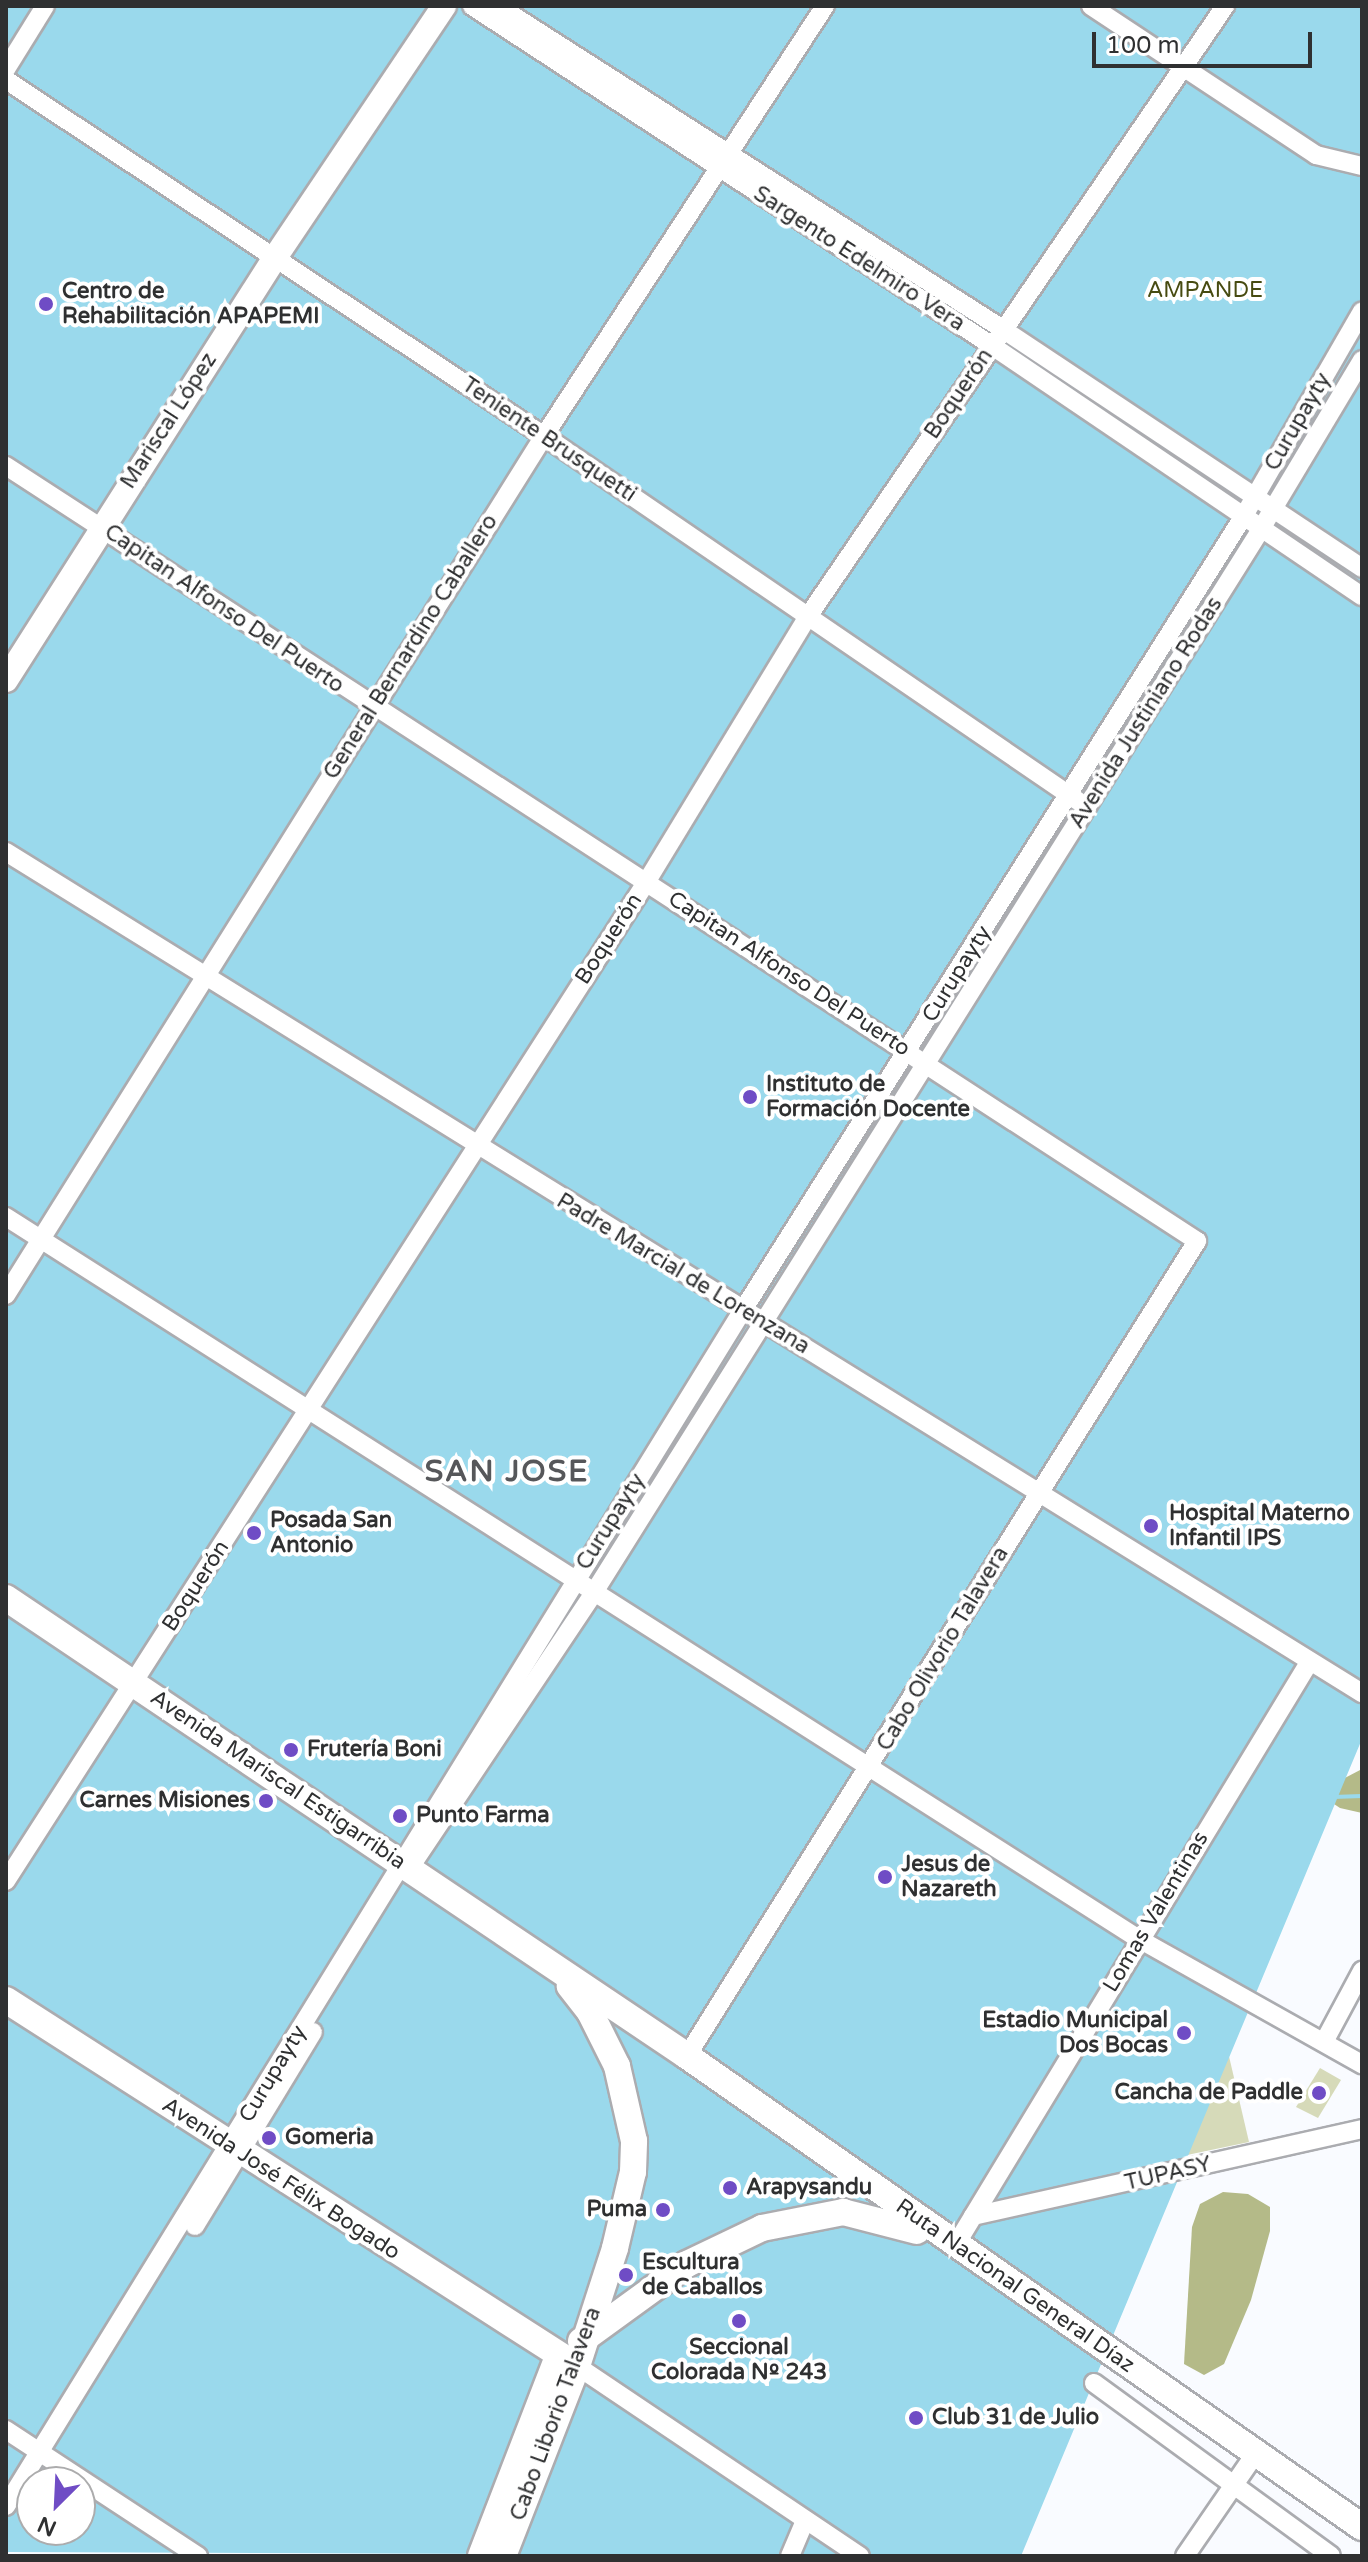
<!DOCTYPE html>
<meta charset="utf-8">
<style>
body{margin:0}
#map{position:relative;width:1368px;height:2562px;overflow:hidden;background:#f9fbff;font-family:"Varela Round",sans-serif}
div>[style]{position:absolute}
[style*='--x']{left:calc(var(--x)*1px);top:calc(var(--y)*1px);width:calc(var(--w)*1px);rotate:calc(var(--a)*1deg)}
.green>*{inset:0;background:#d6dab9}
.forest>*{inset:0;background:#b4ba88}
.water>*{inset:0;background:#9ad9ec}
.stream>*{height:4px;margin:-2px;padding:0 2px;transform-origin:2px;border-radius:2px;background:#9ad9ec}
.roads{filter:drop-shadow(2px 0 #abacb0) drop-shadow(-2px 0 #abacb0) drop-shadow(0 2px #abacb0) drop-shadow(0 -2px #abacb0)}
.minor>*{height:18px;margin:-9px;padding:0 9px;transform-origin:9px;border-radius:9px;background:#fff}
.major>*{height:24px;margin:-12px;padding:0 12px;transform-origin:12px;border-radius:12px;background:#fff}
.highway>*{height:26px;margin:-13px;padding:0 13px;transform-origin:13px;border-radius:13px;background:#fff}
.dots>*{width:22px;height:22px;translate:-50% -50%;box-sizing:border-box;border:4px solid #fff;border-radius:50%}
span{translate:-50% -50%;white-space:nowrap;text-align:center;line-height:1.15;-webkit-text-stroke:8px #fff;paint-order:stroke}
.street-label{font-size:22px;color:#2f3031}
.poi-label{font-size:22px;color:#2f3031;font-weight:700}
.left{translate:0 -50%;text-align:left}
.right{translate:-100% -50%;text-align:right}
.park-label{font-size:22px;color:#474b11}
.district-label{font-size:30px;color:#56575a;font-weight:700;letter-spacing:2px}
.frame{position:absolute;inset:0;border:8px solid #2f3031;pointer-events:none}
.north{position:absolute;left:16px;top:2466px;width:80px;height:80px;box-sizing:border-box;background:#fff;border:2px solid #acacad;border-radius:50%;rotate:204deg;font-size:22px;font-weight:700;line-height:32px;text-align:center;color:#2f3031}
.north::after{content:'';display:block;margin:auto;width:28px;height:36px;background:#6f4cc5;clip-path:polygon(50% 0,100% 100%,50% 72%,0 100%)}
.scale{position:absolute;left:1092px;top:32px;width:220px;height:36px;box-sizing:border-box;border:4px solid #2f3031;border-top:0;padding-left:10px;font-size:24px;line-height:28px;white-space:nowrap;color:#2f3031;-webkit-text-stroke:6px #fff;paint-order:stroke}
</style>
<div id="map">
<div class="green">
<div style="clip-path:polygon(1228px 2052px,1249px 2142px,1130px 2167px)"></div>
<div style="clip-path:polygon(1320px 2068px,1341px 2080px,1318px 2118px,1296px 2107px)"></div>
</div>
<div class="forest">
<div style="clip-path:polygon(1362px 1769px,1362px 1813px,1340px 1808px,1331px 1802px,1341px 1780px)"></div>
<div style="clip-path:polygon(1223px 2192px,1248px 2194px,1270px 2207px,1270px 2231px,1251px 2300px,1224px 2364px,1204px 2375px,1184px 2364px,1192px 2227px,1200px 2204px)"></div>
</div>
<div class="water">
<div style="clip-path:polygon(evenodd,6px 6px,1362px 6px,1362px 1739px,1021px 2556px,6px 2552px,6px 6px,32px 2482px,80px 2482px,80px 2530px,32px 2530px,32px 2482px)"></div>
</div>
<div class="stream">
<div style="--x:1333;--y:1797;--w:29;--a:-2"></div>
</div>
<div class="roads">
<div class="minor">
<div style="--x:472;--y:6;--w:620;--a:33.15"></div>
<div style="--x:991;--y:345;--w:448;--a:34.1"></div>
<div style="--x:498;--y:6;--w:601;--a:32.63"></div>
<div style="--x:1004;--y:330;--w:430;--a:33.6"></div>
<div style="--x:1091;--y:6;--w:270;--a:33.5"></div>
<div style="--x:1316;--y:155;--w:47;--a:13.4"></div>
<div style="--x:6;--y:69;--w:74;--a:-58.2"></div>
<div style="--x:6;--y:80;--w:645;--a:33.49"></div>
<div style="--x:544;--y:436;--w:647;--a:34.35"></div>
<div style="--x:6;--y:466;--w:1421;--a:33.05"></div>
<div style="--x:1197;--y:1241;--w:961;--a:122.04"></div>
<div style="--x:6;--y:852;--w:1596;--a:31.81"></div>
<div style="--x:6;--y:1217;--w:1343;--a:32.51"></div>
<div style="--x:1139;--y:1939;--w:256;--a:29.3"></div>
<div style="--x:6;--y:1295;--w:1014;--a:-57.94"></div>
<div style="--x:544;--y:436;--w:514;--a:-56.84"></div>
<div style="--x:409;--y:1869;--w:331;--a:-56.2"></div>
<div style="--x:593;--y:1594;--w:1257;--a:-57.9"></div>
<div style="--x:1261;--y:529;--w:197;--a:-59.1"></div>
<div style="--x:6;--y:1881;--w:1188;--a:-57.34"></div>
<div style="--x:647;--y:881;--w:311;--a:-58.7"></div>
<div style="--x:809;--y:615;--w:738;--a:-55.66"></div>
<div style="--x:1324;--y:2042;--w:81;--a:-61.8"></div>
<div style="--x:973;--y:2216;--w:399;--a:-12.6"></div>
<div style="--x:195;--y:2226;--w:227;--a:-58.7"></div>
<div style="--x:955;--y:2246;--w:684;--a:-58.75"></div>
<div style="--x:577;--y:2366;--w:341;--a:33.9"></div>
<div style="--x:1094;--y:2383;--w:293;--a:36.1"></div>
<div style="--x:6;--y:2430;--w:230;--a:33.3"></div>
<div style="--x:6;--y:2506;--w:1405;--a:-58.36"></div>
<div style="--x:743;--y:1310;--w:941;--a:-57.76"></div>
<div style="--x:1245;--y:514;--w:234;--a:-60"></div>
<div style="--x:790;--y:2556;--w:38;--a:-67"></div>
<div style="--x:1185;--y:2556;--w:124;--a:-55.5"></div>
</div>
<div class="major">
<div style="--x:6;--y:680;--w:503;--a:-57.51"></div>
<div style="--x:276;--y:256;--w:301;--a:-56.1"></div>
</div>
<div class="highway">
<div style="--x:6;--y:1598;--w:821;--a:33.92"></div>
<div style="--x:687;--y:2056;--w:823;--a:34.91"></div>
<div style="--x:6;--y:2000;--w:678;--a:32.66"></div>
<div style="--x:581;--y:2341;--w:131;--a:-36"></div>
<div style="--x:687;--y:2264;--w:83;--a:-25.6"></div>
<div style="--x:762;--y:2228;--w:83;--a:-11.2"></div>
<div style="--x:843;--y:2212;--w:76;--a:14.4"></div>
<div style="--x:481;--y:2556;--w:214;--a:-68.9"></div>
<div style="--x:503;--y:2556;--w:204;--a:-68.7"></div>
<div style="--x:577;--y:2366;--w:124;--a:-72.1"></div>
<div style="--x:615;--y:2248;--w:78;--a:-76.7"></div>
<div style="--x:633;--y:2172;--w:31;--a:-88"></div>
<div style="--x:634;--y:2141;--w:77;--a:-102.8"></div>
<div style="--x:617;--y:2066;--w:60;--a:-116.6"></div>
<div style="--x:590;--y:2012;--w:33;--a:-128"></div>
</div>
</div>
<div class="dots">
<div style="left:46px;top:304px;background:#6f4cc5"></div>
<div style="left:750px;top:1097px;background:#6f4cc5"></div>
<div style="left:1151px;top:1526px;background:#6f4cc5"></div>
<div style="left:254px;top:1533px;background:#6f4cc5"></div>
<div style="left:291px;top:1750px;background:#6f4cc5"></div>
<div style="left:266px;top:1801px;background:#6f4cc5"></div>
<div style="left:400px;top:1816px;background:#6f4cc5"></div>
<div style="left:885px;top:1877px;background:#6f4cc5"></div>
<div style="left:1184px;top:2033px;background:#6f4cc5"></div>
<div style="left:1319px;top:2093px;background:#6f4cc5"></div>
<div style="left:269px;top:2138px;background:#6f4cc5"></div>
<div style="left:730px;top:2188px;background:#6f4cc5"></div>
<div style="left:663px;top:2210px;background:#6f4cc5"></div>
<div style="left:626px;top:2275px;background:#6f4cc5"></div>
<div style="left:739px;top:2321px;background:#6f4cc5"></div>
<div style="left:916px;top:2418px;background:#6f4cc5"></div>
</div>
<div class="street-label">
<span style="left:859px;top:259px;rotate:33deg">Sargento Edelmiro Vera</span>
<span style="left:959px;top:394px;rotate:-56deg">Boquerón</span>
<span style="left:169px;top:421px;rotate:-57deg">Mariscal López</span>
<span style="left:1298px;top:422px;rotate:-60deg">Curupayty</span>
<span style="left:549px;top:440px;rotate:34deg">Teniente Brusquetti</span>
<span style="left:224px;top:609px;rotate:34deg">Capitan Alfonso Del Puerto</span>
<span style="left:411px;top:647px;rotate:-58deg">General Bernardino Caballero</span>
<span style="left:1146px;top:713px;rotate:-58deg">Avenida Justiniano Rodas</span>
<span style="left:609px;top:939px;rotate:-57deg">Boquerón</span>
<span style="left:789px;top:974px;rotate:33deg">Capitan Alfonso Del Puerto</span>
<span style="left:957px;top:974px;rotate:-58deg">Curupayty</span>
<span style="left:683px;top:1274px;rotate:31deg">Padre Marcial de Lorenzana</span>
<span style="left:611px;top:1522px;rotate:-58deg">Curupayty</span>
<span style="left:196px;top:1586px;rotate:-57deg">Boquerón</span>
<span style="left:943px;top:1649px;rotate:-59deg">Cabo Olivorio Talavera</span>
<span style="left:278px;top:1780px;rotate:34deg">Avenida Mariscal Estigarribia</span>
<span style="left:1156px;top:1912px;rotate:-59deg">Lomas Valentinas</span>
<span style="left:273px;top:2074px;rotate:-59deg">Curupayty</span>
<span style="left:1168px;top:2174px;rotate:-13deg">TUPASY</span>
<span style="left:281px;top:2179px;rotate:33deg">Avenida José Félix Bogado</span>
<span style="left:1015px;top:2286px;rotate:35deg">Ruta Nacional General Díaz</span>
<span style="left:556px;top:2414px;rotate:-70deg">Cabo Liborio Talavera</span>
</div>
<div class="poi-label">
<span class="left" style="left:62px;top:304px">Centro de<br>Rehabilitación APAPEMI</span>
<span class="left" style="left:766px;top:1097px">Instituto de<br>Formación Docente</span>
<span class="left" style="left:1169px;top:1526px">Hospital Materno<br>Infantil IPS</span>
<span class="left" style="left:270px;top:1533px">Posada San<br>Antonio</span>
<span class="left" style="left:307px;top:1750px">Frutería Boni</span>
<span class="right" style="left:250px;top:1801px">Carnes Misiones</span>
<span class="left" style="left:416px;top:1816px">Punto Farma</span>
<span class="left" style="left:901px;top:1877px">Jesus de<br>Nazareth</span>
<span class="right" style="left:1168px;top:2033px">Estadio Municipal<br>Dos Bocas</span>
<span class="right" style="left:1303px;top:2093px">Cancha de Paddle</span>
<span class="left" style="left:285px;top:2138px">Gomeria</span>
<span class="left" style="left:746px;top:2188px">Arapysandu</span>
<span class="right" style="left:647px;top:2210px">Puma</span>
<span class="left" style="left:642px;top:2275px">Escultura<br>de Caballos</span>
<span style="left:739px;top:2360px">Seccional<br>Colorada Nº 243</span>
<span class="left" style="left:932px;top:2418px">Club 31 de Julio</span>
</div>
<div class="park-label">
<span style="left:1205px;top:291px">AMPANDE</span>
</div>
<div class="district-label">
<span style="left:507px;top:1472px">SAN JOSE</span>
</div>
<div class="frame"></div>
<div class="north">N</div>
<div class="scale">100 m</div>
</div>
